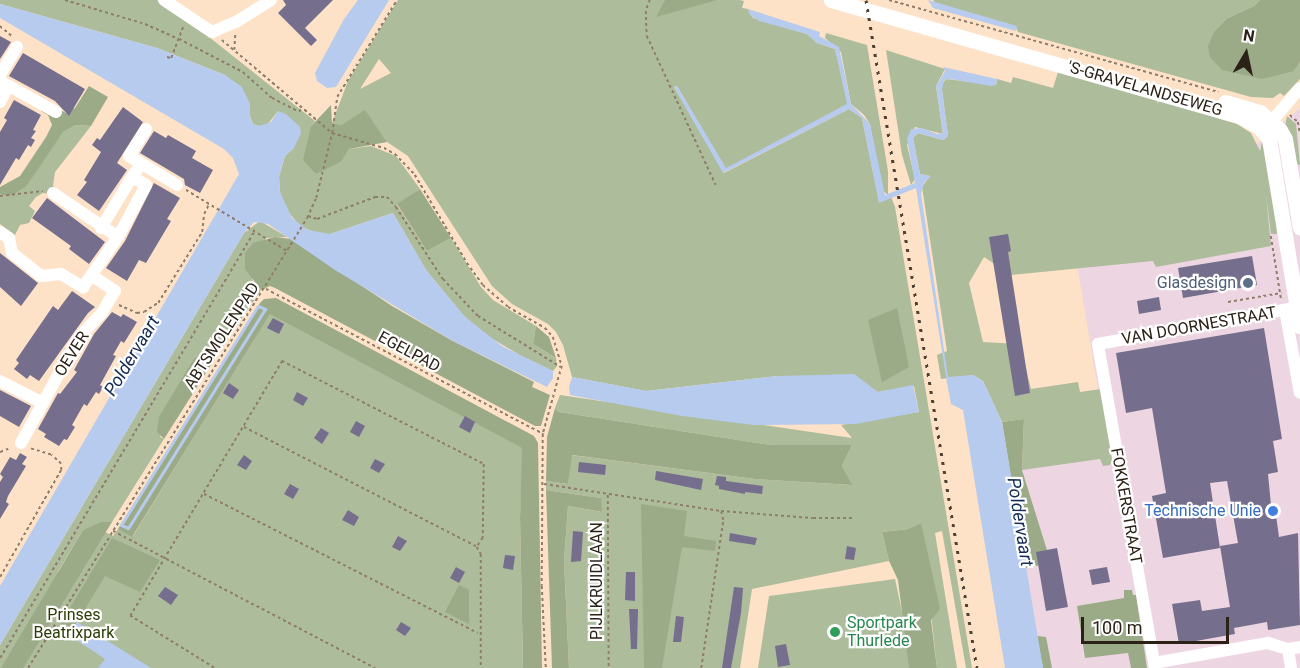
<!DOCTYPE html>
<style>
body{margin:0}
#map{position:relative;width:1300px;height:668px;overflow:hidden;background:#fee2c7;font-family:Roboto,sans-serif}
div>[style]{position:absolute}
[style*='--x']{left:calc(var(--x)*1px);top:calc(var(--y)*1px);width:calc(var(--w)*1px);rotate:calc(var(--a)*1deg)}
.industrial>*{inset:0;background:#edd6e2}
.green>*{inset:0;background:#adbc9b}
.forest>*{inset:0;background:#9bab88}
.water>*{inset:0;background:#b7cbee}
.stream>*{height:3px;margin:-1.5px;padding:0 1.5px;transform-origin:1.5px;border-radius:1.5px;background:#b7cbee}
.building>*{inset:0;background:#766e8d}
.path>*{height:1.5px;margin-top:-0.75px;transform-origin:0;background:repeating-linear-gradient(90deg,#8f7d6b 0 3px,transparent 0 6px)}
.minor>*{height:12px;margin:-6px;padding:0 6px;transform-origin:6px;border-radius:6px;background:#fff}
.major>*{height:15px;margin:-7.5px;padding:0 7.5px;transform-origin:7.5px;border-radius:7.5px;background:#fff}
.rail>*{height:3px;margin-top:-1.5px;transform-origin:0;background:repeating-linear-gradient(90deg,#4e4134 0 3px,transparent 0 9px)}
.dots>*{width:16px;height:16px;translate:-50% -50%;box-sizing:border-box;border:3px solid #fff;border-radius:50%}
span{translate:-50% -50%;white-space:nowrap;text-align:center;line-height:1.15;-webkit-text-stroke:4.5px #fff;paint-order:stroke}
.street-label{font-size:16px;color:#2b2117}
.service-label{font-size:16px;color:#4e5e75}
.right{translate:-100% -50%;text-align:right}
.shop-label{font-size:16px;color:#366cbe}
.park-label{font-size:16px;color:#2a3d03}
.leisure-label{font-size:16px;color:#27864d}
.left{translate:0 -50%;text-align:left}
.water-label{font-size:18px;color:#132b55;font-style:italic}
.north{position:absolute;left:1216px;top:24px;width:60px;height:60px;-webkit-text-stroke:4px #fff;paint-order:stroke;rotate:9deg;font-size:16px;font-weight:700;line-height:24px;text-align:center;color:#2b2117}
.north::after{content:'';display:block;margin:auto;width:21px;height:27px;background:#2b2117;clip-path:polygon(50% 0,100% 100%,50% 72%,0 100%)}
.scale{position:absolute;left:1081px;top:617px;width:148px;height:27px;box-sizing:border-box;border:3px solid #2b2117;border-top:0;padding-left:8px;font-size:18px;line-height:21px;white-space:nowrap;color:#2b2117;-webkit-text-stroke:4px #fff;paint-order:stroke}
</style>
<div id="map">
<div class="industrial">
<div style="clip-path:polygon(1300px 108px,1300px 668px,1033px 668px,999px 467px,1108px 449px,1077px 265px,1256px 145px)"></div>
</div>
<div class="green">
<div style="clip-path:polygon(0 0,157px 0,180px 14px,315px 121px,311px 126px,342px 161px,349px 149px,371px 146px,396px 156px,420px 189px,397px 205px,427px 251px,451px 238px,481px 287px,493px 300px,536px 326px,533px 344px,556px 358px,557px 366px,553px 371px,523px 357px,486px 335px,464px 316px,426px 270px,393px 213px,330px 234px,318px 234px,300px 226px,285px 208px,280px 192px,279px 177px,285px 156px,294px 148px,278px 111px,267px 125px,259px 126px,253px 124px,250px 116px,250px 104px,225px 75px,157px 48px,0 4px)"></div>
<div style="clip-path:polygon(evenodd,398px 0,740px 0,744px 1px,742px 8px,748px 9px,753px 18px,807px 34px,817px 43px,835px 49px,848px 104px,726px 169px,677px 86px,674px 87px,724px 173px,849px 109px,862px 118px,879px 202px,891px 197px,895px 207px,972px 668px,966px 668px,942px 531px,935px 533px,957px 668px,937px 668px,921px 523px,908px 529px,882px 532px,889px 561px,752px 589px,740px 668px,569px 668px,564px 561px,568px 506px,601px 512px,601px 498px,546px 490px,546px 481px,568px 484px,571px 455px,755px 479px,851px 485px,842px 466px,852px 445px,771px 445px,559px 412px,555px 408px,560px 395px,852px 438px,841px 425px,919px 412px,914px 386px,878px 392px,867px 385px,778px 376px,646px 391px,572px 377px,563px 345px,556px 332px,548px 324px,512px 304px,492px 286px,408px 156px,387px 142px,365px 111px,341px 125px,332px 123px,348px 81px,398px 0,379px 59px,391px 73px,360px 89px,379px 59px)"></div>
<div style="clip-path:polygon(933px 0,1260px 0,1254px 6px,1228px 18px,1294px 71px,1300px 62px,1300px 79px,1284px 96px,1280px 93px,1273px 98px,1251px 97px,1018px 32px,1016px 28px,937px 5px)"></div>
<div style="clip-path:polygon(826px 33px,867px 45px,888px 171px,888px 195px,882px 190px,870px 124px,864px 115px,851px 104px,841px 52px,825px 38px)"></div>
<div style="clip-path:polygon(886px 50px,945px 69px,936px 86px,943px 134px,915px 127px,907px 145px,915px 179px,911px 185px,902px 155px)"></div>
<div style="clip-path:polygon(1059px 69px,1237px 124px,1251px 133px,1260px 151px,1263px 138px,1274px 192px,1277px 234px,1271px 234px,1266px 195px,1271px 246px,1156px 267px,1153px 261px,1011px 275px,984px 257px,969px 283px,983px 342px,1020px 344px,1031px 389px,1078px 382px,1080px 392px,1101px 389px,1113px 459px,1110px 465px,1103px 466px,1100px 459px,1022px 470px,1024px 419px,1002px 422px,983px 381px,973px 375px,941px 379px,937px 355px,947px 351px,922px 187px,930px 176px,920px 174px,913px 138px,918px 133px,943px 140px,948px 136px,942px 90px,942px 84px,946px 79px,996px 85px,997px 79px,1011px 83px,1013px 77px,1053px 88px)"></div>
<div style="clip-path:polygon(1287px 116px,1296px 124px,1300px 165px,1297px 164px,1285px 127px)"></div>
<div style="clip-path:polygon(76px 125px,91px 126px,55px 172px,53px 186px,56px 188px,51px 194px,43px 193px,36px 197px,29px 206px,35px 211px,29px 223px,20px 225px,15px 235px,0 224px,0 194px,9px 197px,26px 187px,53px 145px,63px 132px)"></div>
<div style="clip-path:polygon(260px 221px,287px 237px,266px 238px,252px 280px,261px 290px,218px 354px,209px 352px,194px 358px,179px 384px,160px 437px,164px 439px,112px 522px,83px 530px,57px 573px,99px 542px,105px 532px,113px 536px,118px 529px,133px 536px,270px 313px,523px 448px,520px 519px,523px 668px,0 668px,0 645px,244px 233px)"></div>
<div style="clip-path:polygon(895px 579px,914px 668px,758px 668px,769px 596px)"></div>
</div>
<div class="forest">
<div style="clip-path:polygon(665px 0,717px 0,656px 17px)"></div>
<div style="clip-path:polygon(1260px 0,1300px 0,1300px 62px,1294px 71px,1262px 79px,1222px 70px,1210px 57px,1208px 46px,1214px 32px,1228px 18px,1254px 6px)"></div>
<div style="clip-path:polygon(89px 86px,108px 97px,91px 126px,76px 125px,63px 132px,26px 187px,9px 197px,0 194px,0 187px,20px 176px,46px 137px,52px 125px,48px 115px,41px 111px,46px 102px,66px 113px,75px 108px)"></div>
<div style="clip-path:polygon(331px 105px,332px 123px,341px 125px,365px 110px,387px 142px,349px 149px,342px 161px,316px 174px,303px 160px,311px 126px)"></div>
<div style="clip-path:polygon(420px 189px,451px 238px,427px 251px,397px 204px)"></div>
<div style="clip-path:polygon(275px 237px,291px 239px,392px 306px,451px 340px,534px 382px,532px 387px,550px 395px,541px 426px,535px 426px,275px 288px,270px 286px,261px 290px,245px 269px,245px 253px,253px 243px)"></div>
<div style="clip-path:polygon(276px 298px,534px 436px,538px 443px,542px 668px,523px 668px,520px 519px,522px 448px,270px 314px,132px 537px,118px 529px,260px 303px,264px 299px)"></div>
<div style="clip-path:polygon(897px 308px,909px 367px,882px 382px,868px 320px)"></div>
<div style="clip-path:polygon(536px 326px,549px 337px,556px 358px,533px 344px)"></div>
<div style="clip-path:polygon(209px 352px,218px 354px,164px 439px,157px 432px,159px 417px,194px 358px)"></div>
<div style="clip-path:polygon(555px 408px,559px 412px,771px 445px,852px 445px,842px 466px,852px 485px,755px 479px,572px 455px,568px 484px,546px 481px,547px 437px)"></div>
<div style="clip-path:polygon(1024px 419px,1022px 470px,1051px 563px,1026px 568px,1002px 422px)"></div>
<div style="clip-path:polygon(546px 490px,601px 498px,602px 512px,568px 506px,564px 561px,569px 668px,552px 668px)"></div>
<div style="clip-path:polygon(641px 504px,687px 511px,684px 536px,716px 541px,715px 551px,682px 547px,662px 668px,644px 668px)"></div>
<div style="clip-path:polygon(101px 522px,112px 522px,23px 668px,1px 668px,83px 530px)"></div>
<div style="clip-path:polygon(921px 523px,940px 609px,931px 620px,937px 668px,909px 668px,898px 580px,889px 561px,882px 532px,908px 529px)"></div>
<div style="clip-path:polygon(112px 538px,160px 560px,140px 592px,105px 576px,70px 634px,59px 626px)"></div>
<div style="clip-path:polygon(459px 585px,469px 590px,469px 624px,445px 612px)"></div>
<div style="clip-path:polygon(1124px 590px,1132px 590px,1133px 595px,1136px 595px,1147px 668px,1131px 668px,1128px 653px,1085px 658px,1077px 606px,1124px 598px)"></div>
<div style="clip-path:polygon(1037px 636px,1046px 637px,1052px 668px,1043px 668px)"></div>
</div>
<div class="water">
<div style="clip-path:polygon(358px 0,389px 0,336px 87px,327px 88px,317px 81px,315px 73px,344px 19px)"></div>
<div style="clip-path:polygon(928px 0,1017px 26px,1016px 31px,933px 8px)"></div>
<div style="clip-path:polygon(0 4px,157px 48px,225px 75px,242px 87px,250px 104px,250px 117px,253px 124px,259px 126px,271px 122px,278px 111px,286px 114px,300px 127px,301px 133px,294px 148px,285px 156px,279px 177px,280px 192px,292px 218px,308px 230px,330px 234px,393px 213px,426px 270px,464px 316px,502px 346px,553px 371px,553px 378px,547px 387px,451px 340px,335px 270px,268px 224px,254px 222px,244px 233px,0 645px,0 586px,239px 174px,233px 158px,224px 149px,0 18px)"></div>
<div style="clip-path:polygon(748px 9px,820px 32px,819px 36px,839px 47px,851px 104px,870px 124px,885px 195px,915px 183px,907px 139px,911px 129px,922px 128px,937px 134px,943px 133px,936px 86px,945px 71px,943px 67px,997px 79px,996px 85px,991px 86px,950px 79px,944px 80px,942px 90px,948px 136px,943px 140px,918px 133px,913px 138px,920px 174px,931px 176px,924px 183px,921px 194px,948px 377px,973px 375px,983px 381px,1002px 422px,1043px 668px,1005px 668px,963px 410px,951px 404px,947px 383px,916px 188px,879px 203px,862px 118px,849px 109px,723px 173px,674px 87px,677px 86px,726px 168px,847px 104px,835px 49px,817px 43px,807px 34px,759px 21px,750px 15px)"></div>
<div style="clip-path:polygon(854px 374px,878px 392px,913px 385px,919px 412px,856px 424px,753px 425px,682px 416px,570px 395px,569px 387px,572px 377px,647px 391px,778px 376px)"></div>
<div style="clip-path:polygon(77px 622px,151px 668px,98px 668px,105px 659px,69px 635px)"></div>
</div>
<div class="stream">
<div style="--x:258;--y:306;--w:8;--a:23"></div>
<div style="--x:265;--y:309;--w:258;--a:122"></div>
<div style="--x:128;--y:528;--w:8;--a:-157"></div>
<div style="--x:121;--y:525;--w:258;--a:-58"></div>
</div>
<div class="building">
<div style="clip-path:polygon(283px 0,333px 0,305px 28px,317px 40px,311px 46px,278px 13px,286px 5px)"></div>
<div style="clip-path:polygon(0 36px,11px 42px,0 59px)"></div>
<div style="clip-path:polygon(23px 53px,85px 89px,69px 116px,55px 101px,9px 76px)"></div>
<div style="clip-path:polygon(14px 100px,41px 115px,33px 130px,36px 131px,31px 138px,35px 140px,31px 147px,28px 145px,19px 160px,16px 158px,0 185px,0 132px,7px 120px,4px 118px)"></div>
<div style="clip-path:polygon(123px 107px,143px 122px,117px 163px,127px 170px,99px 211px,77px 195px,87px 182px,84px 180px,101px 152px,92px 145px,97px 138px,100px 140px)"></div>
<div style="clip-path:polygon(154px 131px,166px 138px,168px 135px,196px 151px,192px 158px,213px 170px,200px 193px,185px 185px,184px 179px,140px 153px)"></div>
<div style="clip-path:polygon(154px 183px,180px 198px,167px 219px,171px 221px,146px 263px,139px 260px,127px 281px,106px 268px,125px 241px)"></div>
<div style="clip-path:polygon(47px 198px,105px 242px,89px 264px,69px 249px,71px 246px,32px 218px)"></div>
<div style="clip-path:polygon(1008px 234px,1011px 251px,1008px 252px,1030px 393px,1015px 396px,989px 237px)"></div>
<div style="clip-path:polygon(0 253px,38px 283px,21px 306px,0 287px)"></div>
<div style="clip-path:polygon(1252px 256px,1257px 285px,1183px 298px,1178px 268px)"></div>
<div style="clip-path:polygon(72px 291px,95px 307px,88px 313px,39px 381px,30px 375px,27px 379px,14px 369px,19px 363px,16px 360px,53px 306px,58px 310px)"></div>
<div style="clip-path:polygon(1159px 297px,1161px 310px,1139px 314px,1137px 301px)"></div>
<div style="clip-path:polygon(112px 312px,121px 317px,123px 314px,137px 322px,124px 343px,121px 341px,113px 355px,116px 356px,100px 385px,103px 387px,99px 394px,96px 392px,87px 406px,84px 404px,72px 425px,75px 427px,67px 440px,64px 439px,59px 446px,44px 437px,46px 434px,38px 429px,58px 393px,60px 394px,77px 372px,74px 370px,94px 334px)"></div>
<div style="clip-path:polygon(273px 318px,284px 324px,279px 334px,267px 328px)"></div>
<div style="clip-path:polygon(1264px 328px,1282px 439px,1273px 441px,1278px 472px,1268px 474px,1271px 505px,1275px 508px,1279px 537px,1298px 533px,1300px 625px,1268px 630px,1267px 622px,1234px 628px,1235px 634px,1179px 644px,1172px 604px,1200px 600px,1202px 611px,1230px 607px,1220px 546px,1238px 543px,1227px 481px,1210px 483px,1220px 548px,1163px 558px,1152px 496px,1166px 493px,1152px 408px,1126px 413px,1116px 353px)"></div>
<div style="clip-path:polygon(229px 383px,239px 390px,233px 399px,223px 393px)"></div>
<div style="clip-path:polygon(0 390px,31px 406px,19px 427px,0 416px)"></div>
<div style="clip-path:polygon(297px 392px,308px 398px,303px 406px,293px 400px)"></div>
<div style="clip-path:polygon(465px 416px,475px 422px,470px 433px,459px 427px)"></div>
<div style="clip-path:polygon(356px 421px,365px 426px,359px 437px,350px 432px)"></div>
<div style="clip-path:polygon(321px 428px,329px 433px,322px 444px,314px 438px)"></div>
<div style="clip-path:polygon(20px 453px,27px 457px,22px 464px,26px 466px,8px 496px,6px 502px,9px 504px,0 519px,0 482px,3px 477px,0 474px,10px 457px,16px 460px)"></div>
<div style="clip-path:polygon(244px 455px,252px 461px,246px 470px,237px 465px)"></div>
<div style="clip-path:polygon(375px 459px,385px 464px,379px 473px,370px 468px)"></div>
<div style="clip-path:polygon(579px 462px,606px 465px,605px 475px,578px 472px)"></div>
<div style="clip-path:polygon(656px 471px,703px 479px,701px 490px,655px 480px)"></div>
<div style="clip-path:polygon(717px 476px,726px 477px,726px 481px,763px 486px,762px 494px,745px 492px,745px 494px,719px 489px,719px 486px,715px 485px)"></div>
<div style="clip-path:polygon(290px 484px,299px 489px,293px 499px,284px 494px)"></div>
<div style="clip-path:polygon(348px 510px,359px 517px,354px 526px,342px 520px)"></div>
<div style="clip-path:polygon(573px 531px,583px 532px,581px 561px,571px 562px)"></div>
<div style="clip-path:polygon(730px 533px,757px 538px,755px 545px,729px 541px)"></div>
<div style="clip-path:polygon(398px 536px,407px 541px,400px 551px,392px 547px)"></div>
<div style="clip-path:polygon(847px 546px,856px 548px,854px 560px,845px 559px)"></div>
<div style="clip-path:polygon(1057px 548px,1068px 607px,1046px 611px,1036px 552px)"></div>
<div style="clip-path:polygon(505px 555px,515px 556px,513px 570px,503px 568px)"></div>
<div style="clip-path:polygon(456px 567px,465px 572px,459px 583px,450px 578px)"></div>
<div style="clip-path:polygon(1107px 567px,1110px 582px,1092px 585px,1089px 570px)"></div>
<div style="clip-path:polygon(626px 572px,635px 572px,635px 601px,625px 600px)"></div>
<div style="clip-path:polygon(165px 587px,178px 595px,171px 605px,158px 596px)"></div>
<div style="clip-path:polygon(734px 587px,743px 588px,741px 613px,731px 668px,722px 668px)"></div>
<div style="clip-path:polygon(629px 609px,638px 609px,637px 649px,631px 649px)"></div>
<div style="clip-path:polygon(676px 616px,684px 617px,681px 642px,673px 642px)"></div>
<div style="clip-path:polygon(401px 622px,411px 628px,405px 636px,396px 630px)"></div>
<div style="clip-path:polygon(786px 644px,790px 665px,778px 667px,775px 646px)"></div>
</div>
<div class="path">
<div style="--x:65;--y:0;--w:84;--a:16.7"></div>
<div style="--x:145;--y:24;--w:37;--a:24"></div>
<div style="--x:179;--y:39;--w:72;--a:27.3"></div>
<div style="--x:243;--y:72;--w:39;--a:42"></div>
<div style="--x:272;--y:98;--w:30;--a:27"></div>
<div style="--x:299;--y:112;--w:4;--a:-63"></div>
<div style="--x:650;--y:0;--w:12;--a:110"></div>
<div style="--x:646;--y:11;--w:25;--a:88"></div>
<div style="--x:647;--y:36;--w:164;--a:65.2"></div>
<div style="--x:889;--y:0;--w:342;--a:15.6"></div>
<div style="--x:0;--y:26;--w:16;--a:40"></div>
<div style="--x:222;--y:40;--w:144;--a:40.2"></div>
<div style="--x:332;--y:133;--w:54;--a:16.1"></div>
<div style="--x:384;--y:148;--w:13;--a:29"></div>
<div style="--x:395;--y:154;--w:29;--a:46"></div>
<div style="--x:415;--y:175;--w:102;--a:59.4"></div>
<div style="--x:467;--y:263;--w:27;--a:54"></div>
<div style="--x:483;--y:285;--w:33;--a:41"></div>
<div style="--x:508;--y:307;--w:43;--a:29.6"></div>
<div style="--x:545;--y:328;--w:12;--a:48"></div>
<div style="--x:553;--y:337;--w:30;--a:73"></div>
<div style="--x:562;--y:366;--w:71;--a:105.6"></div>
<div style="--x:543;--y:434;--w:152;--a:90.4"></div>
<div style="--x:542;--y:586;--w:82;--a:87.2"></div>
<div style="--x:234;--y:50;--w:16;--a:-86"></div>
<div style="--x:167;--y:57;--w:4;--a:14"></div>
<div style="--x:171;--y:58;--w:33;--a:-69"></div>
<div style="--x:1290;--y:115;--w:11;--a:41"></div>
<div style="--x:1298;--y:122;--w:10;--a:79"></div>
<div style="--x:186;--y:190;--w:118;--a:31.1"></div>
<div style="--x:0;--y:196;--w:43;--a:-6.6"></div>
<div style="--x:308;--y:216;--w:9;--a:18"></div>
<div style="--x:317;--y:219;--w:62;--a:-20.8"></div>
<div style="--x:375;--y:197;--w:12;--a:0"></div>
<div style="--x:387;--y:197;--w:13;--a:48"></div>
<div style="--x:396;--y:207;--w:86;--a:56.9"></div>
<div style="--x:443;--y:279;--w:51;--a:46.6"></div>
<div style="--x:478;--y:316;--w:97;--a:31.6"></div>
<div style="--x:1271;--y:236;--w:63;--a:80.8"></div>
<div style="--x:266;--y:289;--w:313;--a:27.6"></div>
<div style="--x:1228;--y:302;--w:54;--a:-9.6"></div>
<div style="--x:119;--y:305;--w:20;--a:24"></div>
<div style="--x:137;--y:313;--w:7;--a:-8"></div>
<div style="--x:144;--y:312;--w:17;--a:-33"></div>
<div style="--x:158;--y:303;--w:84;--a:-58.2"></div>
<div style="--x:202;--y:232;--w:18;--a:-84"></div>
<div style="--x:204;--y:214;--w:11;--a:-63"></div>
<div style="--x:244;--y:427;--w:262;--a:27.2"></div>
<div style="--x:0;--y:452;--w:11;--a:-22"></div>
<div style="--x:544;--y:484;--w:179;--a:8.7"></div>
<div style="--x:721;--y:511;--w:92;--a:4.4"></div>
<div style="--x:813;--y:518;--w:41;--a:0"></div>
<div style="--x:204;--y:494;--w:307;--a:26.9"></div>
<div style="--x:608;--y:495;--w:173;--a:89.7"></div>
<div style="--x:113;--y:531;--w:296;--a:27.6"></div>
<div style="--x:0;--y:577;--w:123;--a:-60.3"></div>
<div style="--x:61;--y:470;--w:6;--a:-90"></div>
<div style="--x:61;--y:464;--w:13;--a:-138"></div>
<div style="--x:51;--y:455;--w:21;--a:-163"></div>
<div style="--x:0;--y:658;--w:498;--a:-59.2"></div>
<div style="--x:28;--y:668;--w:529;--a:-58.2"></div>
<div style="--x:307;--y:218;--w:22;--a:-66"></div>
<div style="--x:316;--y:198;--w:67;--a:-76.2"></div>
<div style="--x:332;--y:133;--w:36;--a:-82"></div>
<div style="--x:337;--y:97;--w:114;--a:-58.3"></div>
<div style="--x:214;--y:668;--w:99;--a:-148.2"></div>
<div style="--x:130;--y:616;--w:297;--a:-59.2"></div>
<div style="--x:282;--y:361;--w:227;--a:27"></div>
<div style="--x:484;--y:464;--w:74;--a:90.8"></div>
<div style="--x:483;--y:538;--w:11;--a:124"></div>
<div style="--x:477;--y:547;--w:8;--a:60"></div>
<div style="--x:481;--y:554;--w:114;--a:90"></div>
<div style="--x:701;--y:668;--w:150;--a:-81.5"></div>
<div style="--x:723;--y:520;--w:8;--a:-104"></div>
</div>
<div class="minor">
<div style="--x:164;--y:0;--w:58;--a:33.7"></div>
<div style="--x:212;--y:32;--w:26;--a:-23"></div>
<div style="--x:236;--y:22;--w:41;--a:-32.2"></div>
<div style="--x:0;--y:75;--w:33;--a:-59"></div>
<div style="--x:0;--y:81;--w:64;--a:29"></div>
<div style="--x:0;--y:102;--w:18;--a:-63"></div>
<div style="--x:1266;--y:128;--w:52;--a:-49.6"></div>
<div style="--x:146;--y:129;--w:32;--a:122"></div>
<div style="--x:129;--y:156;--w:56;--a:31.1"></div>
<div style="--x:53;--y:193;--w:78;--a:34.1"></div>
<div style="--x:101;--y:228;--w:60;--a:-58.7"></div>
<div style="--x:0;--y:232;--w:11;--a:34"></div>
<div style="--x:9;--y:238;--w:15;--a:79"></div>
<div style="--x:12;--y:253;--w:37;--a:38"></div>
<div style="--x:41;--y:276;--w:20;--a:-6"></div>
<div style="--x:61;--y:274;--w:26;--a:31"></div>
<div style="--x:83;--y:287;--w:61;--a:-55"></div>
<div style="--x:118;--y:237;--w:59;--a:-61.7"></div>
<div style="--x:146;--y:185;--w:16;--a:-150"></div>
<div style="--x:132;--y:177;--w:16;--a:-55"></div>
<div style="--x:1285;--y:310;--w:84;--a:79.8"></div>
<div style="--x:0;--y:381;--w:48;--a:27.1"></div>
<div style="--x:21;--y:443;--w:96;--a:-61.3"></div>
<div style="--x:67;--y:359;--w:32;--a:-58"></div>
<div style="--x:84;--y:332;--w:25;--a:-47"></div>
<div style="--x:101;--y:314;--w:27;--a:-59"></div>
<div style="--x:115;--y:291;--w:27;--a:-146"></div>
<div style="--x:1288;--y:649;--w:19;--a:81"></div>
<div style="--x:1154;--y:663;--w:116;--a:-10"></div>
<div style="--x:1268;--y:643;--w:21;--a:17"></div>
<div style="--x:1288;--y:649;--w:12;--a:-9"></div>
<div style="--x:1155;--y:668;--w:329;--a:-100"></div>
<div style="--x:1098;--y:344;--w:205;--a:-10.4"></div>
</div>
<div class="major">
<div style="--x:831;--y:0;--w:424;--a:15.9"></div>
<div style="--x:1239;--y:116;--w:23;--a:29"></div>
<div style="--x:1259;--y:127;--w:16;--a:50"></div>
<div style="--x:1269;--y:139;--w:190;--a:80.6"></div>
<div style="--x:1225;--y:102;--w:36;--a:16"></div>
<div style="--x:1260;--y:112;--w:27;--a:42"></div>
<div style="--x:1280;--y:130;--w:10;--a:61"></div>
<div style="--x:1285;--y:139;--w:90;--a:80.4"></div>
</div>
<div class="rail">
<div style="--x:866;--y:0;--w:677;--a:80.57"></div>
</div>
<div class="dots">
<div style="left:1248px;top:283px;background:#5c6f8a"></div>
<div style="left:1273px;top:511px;background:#3f7fe0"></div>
<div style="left:835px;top:632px;background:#2e9e5b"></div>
</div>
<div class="street-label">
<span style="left:1145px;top:89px;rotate:16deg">'S-GRAVELANDSEWEG</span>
<span style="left:1199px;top:326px;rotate:-10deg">VAN DOORNESTRAAT</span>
<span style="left:222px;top:336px;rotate:-57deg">ABTSMOLENPAD</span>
<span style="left:409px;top:352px;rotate:28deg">EGELPAD</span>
<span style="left:72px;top:354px;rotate:-58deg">OEVER</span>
<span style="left:1126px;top:506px;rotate:80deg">FOKKERSTRAAT</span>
<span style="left:597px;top:581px;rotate:-90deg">PIJLKRUIDLAAN</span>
</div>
<div class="service-label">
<span class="right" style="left:1236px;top:283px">Glasdesign</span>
</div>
<div class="shop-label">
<span class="right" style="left:1261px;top:511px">Technische Unie</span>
</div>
<div class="park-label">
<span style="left:74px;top:624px">Prinses<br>Beatrixpark</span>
</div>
<div class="leisure-label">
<span class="left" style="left:847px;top:632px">Sportpark<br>Thurlede</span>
</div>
<div class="water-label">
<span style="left:132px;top:356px;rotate:-59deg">Poldervaart</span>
<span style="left:1020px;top:522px;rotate:81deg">Poldervaart</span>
</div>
<div class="north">N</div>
<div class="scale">100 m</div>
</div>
